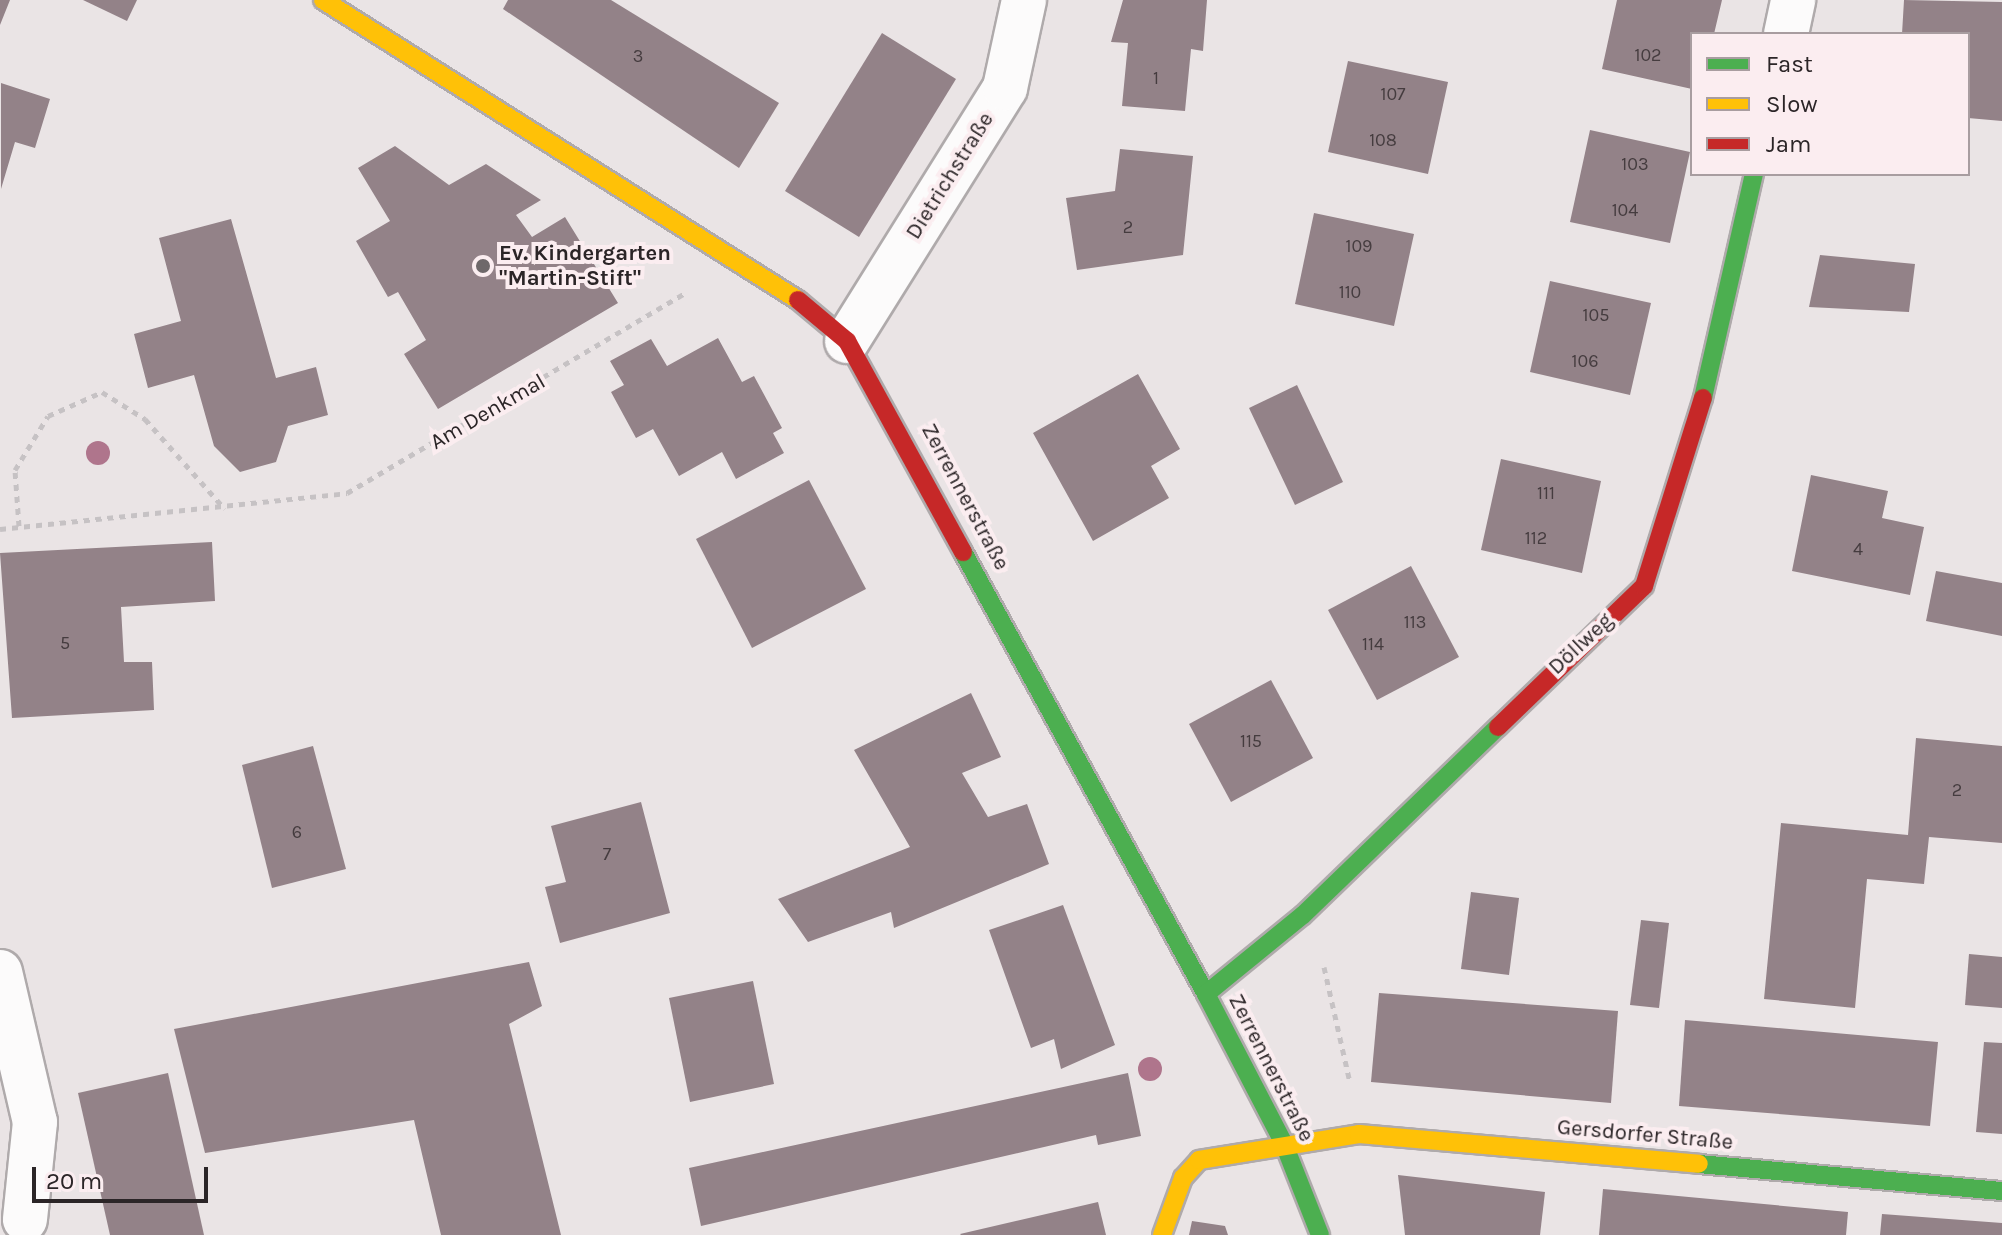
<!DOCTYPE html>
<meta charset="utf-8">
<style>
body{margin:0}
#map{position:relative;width:2002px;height:1235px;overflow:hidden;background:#eae4e5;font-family:Karla,sans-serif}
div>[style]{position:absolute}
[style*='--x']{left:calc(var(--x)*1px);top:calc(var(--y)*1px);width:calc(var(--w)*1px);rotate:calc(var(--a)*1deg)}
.building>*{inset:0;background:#938288}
.path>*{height:5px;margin-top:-2.5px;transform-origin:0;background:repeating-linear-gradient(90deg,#c6c2c4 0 6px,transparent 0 12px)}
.roads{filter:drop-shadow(2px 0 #afaaab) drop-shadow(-2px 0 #afaaab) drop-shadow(0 2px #afaaab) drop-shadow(0 -2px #afaaab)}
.street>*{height:44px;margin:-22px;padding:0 22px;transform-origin:22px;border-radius:22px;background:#fcfbfb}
.fast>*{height:18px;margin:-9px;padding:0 9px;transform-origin:9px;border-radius:9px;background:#4caf50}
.slow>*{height:18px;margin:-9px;padding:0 9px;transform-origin:9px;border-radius:9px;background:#ffc107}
.jam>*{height:18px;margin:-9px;padding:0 9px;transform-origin:9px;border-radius:9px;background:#c62828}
.trees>*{width:24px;height:24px;margin:-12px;border-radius:50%;background:#af758c}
.dots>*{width:22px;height:22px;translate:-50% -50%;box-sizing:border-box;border:4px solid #fbedf0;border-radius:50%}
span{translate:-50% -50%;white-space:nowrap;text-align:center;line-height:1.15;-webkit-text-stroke:8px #fbedf0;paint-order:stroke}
.number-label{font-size:18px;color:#453c3f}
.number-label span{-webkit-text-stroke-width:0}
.street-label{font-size:22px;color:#2b2527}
.poi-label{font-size:22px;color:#2b2527;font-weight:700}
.left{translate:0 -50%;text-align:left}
.legend{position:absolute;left:1690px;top:32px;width:280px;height:144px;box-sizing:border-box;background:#fbedf0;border:2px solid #a89da0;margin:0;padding:10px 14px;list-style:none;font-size:24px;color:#2b2527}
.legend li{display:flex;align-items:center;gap:16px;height:40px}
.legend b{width:40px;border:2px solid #a89da0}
.scale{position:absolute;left:32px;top:1167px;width:176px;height:36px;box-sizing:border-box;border:4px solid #2b2527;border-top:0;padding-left:10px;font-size:24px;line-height:28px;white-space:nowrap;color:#2b2527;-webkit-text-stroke:6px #fbedf0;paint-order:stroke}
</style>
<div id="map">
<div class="building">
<div style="clip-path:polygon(0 0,10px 0,0 25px)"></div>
<div style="clip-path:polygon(83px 0,137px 0,127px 21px)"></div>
<div style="clip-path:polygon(508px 0,611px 0,779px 103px,739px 168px,503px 9px)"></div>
<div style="clip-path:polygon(1123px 0,1207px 0,1203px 51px,1191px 49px,1185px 111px,1122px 106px,1128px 43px,1111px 42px)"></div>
<div style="clip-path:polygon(1617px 0,1722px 0,1714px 34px,1692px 34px,1692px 89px,1602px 69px)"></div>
<div style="clip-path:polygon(1904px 0,2002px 2px,2002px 121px,1968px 118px,1968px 34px,1902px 34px)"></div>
<div style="clip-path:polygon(882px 33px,956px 79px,859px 237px,785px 191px)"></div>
<div style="clip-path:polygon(1348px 61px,1448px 82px,1428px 174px,1328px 152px)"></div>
<div style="clip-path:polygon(1px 83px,50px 99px,35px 148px,15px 142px,1px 189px)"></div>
<div style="clip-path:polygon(1590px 130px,1690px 152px,1670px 243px,1570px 222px)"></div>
<div style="clip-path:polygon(395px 146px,449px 185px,486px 164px,541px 200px,516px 215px,532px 237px,565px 217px,618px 303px,438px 409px,404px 354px,426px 340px,398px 292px,388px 297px,356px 241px,390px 221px,358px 168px)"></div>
<div style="clip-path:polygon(1120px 149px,1193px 156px,1183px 255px,1077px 270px,1066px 198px,1115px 191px)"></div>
<div style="clip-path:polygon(1314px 213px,1414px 234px,1394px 326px,1295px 304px)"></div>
<div style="clip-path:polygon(231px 219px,276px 378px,316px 367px,328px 415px,288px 426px,276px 462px,240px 472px,214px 446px,194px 375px,148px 388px,134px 334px,181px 321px,159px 238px)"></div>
<div style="clip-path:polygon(1820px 255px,1915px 264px,1909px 312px,1809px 307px)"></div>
<div style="clip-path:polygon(1550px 281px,1651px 303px,1630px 395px,1530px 372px)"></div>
<div style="clip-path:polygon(718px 338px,742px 382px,754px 376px,782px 428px,773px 433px,784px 453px,736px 479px,722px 452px,679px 476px,653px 429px,636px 438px,611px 392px,624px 385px,610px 361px,651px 339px,667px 366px)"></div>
<div style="clip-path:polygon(1138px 374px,1180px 449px,1151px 466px,1169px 498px,1093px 541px,1033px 433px)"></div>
<div style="clip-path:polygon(1297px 385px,1343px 482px,1295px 505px,1249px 408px)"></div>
<div style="clip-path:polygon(1501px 459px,1601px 481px,1582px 573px,1481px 550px)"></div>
<div style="clip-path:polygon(1811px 475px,1888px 491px,1882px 518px,1924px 527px,1910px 595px,1792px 571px)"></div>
<div style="clip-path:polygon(809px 480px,866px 589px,752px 648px,696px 539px)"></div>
<div style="clip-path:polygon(212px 542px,215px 601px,121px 607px,124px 662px,152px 662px,154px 710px,12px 718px,0 553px)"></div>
<div style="clip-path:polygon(1411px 566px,1459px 657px,1377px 700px,1328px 610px)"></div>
<div style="clip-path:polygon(1936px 571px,2002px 583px,2002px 636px,1926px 621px)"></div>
<div style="clip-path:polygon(1271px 680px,1313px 758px,1231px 802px,1189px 724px)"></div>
<div style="clip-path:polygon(971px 693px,1001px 757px,962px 773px,988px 817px,1027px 804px,1049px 864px,894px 928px,891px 912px,808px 942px,778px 899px,910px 847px,854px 750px)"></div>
<div style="clip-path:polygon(1916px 738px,2002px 746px,2002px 843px,1929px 837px,1924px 884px,1867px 879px,1855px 1008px,1764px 999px,1781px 823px,1908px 835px)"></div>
<div style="clip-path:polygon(313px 746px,346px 869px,272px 888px,242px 765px)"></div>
<div style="clip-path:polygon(641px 802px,670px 913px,560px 943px,545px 887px,566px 882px,551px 826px)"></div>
<div style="clip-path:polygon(1471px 892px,1519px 898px,1509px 975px,1461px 969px)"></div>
<div style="clip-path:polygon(1063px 905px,1115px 1045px,1061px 1069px,1054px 1039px,1031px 1048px,989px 930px)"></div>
<div style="clip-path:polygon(1641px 920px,1669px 923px,1659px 1008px,1630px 1005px)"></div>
<div style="clip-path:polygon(1969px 954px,2002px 957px,2002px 1008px,1965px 1005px)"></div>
<div style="clip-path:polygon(529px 962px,542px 1006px,509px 1024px,561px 1235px,441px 1235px,414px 1120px,205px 1153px,174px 1029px)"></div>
<div style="clip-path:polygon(753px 981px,774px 1084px,690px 1102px,669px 998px)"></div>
<div style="clip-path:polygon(1379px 993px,1618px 1011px,1611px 1103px,1371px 1082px)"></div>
<div style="clip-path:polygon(1685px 1020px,1938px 1042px,1930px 1126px,1679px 1106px)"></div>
<div style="clip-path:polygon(1984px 1042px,2002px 1043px,2002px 1134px,1976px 1132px)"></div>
<div style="clip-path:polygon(168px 1073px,204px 1235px,110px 1235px,78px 1093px)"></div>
<div style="clip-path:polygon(1128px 1073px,1141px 1136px,1098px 1145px,1096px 1135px,701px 1226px,689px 1168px)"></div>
<div style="clip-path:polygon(1398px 1175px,1545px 1192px,1540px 1235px,1405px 1235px)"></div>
<div style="clip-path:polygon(1603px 1189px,1848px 1212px,1846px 1235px,1599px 1235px)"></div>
<div style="clip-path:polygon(1098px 1202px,1106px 1235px,961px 1235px,960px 1234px)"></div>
<div style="clip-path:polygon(1882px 1214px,2002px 1223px,2002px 1235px,1880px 1235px)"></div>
<div style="clip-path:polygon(1192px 1221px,1225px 1226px,1228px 1235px,1189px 1235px)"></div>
</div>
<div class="path">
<div style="--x:19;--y:526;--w:56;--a:-94.1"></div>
<div style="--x:15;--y:470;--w:63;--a:-58.6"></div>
<div style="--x:48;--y:416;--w:59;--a:-24"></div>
<div style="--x:102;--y:392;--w:51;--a:32.1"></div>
<div style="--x:145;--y:419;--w:120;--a:48.4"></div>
<div style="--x:0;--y:529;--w:349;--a:-5.9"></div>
<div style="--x:347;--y:493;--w:395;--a:-30.6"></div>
<div style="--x:1324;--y:967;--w:118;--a:77.3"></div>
</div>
<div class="roads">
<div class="street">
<div style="--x:1786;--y:34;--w:35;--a:-78"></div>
<div style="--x:847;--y:341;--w:298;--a:-58"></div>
<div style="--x:1005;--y:88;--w:90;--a:-77.8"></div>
<div style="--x:0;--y:972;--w:154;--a:76.9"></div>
<div style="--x:35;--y:1122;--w:98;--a:95.9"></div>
</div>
<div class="fast">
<div style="--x:1703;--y:398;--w:230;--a:-77.2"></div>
<div style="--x:963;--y:552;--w:504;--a:61.2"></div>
<div style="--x:1206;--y:994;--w:169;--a:62.5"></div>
<div style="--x:1284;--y:1144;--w:98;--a:68.4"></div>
<div style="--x:1206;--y:994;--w:125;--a:-39.2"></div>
<div style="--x:1303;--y:915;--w:271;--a:-44"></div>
<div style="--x:1699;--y:1164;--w:304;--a:5.1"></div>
</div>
<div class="slow">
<div style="--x:323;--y:0;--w:562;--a:32.28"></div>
<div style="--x:1162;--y:1235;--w:61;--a:-69.8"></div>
<div style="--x:1183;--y:1178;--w:24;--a:-48"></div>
<div style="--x:1199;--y:1160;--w:162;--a:-9.2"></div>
<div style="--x:1359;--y:1134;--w:341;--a:5"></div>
</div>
<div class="jam">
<div style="--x:798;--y:300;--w:64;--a:39.9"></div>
<div style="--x:847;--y:341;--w:241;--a:61.2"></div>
<div style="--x:1498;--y:727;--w:203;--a:-44"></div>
<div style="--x:1644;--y:586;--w:197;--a:-72.6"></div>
</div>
</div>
<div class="trees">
<div style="left:98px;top:453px"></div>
<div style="left:1150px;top:1069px"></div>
</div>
<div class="dots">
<div style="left:483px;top:266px;background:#6e686a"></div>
</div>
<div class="number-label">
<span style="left:1648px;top:55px">102</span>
<span style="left:638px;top:56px">3</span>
<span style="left:1156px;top:78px">1</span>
<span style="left:1393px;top:94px">107</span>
<span style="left:1383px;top:140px">108</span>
<span style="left:1635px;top:164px">103</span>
<span style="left:1625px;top:210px">104</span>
<span style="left:1128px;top:227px">2</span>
<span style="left:1359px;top:246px">109</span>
<span style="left:1350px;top:292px">110</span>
<span style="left:1596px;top:315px">105</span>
<span style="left:1585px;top:361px">106</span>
<span style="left:1546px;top:493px">111</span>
<span style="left:1536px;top:538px">112</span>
<span style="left:1858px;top:549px">4</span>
<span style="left:1415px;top:622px">113</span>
<span style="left:65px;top:643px">5</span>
<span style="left:1373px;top:644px">114</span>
<span style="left:1251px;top:741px">115</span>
<span style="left:1957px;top:790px">2</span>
<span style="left:297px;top:832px">6</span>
<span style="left:607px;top:854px">7</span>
</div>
<div class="street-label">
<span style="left:950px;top:176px;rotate:-58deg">Dietrichstraße</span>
<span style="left:488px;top:412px;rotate:-30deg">Am Denkmal</span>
<span style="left:965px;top:497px;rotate:62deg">Zerrennerstraße</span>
<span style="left:1581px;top:644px;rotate:-43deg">Döllweg</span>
<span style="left:1271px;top:1068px;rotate:63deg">Zerrennerstraße</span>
<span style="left:1645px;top:1135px;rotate:5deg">Gersdorfer Straße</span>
</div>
<div class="poi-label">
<span class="left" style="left:499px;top:266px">Ev. Kindergarten<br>"Martin-Stift"</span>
</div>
<ul class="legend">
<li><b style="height:10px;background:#4caf50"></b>Fast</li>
<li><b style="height:10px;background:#ffc107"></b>Slow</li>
<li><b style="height:10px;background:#c62828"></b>Jam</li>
</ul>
<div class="scale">20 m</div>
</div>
